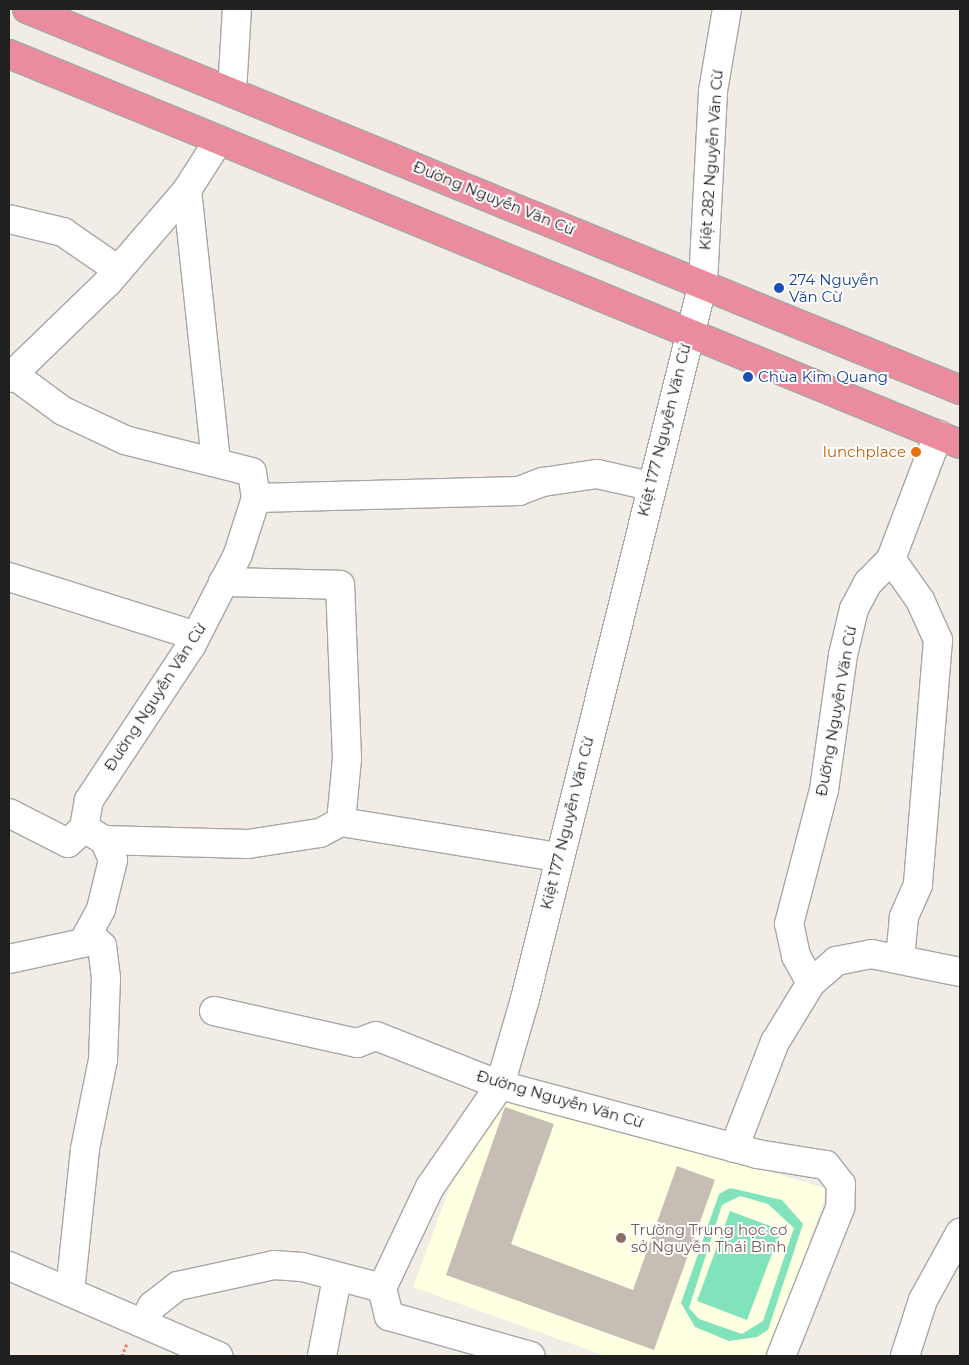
<!DOCTYPE html>
<meta charset="utf-8">
<style>
body{margin:0}
#map{position:relative;width:969px;height:1365px;overflow:hidden;background:#f1ede6;font-family:Montserrat,sans-serif}
div>[style]{position:absolute}
[style*='--x']{left:calc(var(--x)*1px);top:calc(var(--y)*1px);width:calc(var(--w)*1px);rotate:calc(var(--a)*1deg)}
.education>*{inset:0;background:#ffffe1}
.pitch>*{inset:0;background:#81e3bc}
.building>*{inset:0;background:#c6bdb5}
.path>*{height:3px;margin-top:-1.5px;transform-origin:0;background:repeating-linear-gradient(90deg,#ff7769 0 2.5px,transparent 0 5px)}
.roads{filter:drop-shadow(1px 0 #a7a7a7) drop-shadow(-1px 0 #a7a7a7) drop-shadow(0 1px #a7a7a7) drop-shadow(0 -1px #a7a7a7)}
.minor>*{height:28px;margin:-14px;padding:0 14px;transform-origin:14px;border-radius:14px;background:#fff}
.highway>*{height:28px;margin:-14px;padding:0 14px;transform-origin:14px;border-radius:14px;background:#eb8b9e}
.dots>*{width:14px;height:14px;translate:-50% -50%;box-sizing:border-box;border:2px solid #fff;border-radius:50%}
span{translate:-50% -50%;white-space:nowrap;text-align:center;line-height:1.15;-webkit-text-stroke:4px #fff;paint-order:stroke}
.street-label{font-size:15px;color:#202020}
.transit-label{font-size:15px;color:#164399}
.left{translate:0 -50%;text-align:left}
.food-label{font-size:15px;color:#c56008}
.right{translate:-100% -50%;text-align:right}
.education-label{font-size:15px;color:#785e54}
.frame{position:absolute;inset:0;border:10px solid #202020;pointer-events:none}
</style>
<div id="map">
<div class="education">
<div style="clip-path:polygon(506px 1093px,828px 1189px,769px 1356px,606px 1356px,413px 1287px,456px 1171px)"></div>
</div>
<div class="pitch">
<div style="clip-path:polygon(evenodd,730px 1188px,782px 1200px,803px 1224px,768px 1330px,757px 1337px,729px 1341px,695px 1327px,681px 1303px,719px 1194px,730px 1188px,740px 1196px,768px 1204px,794px 1228px,763px 1321px,742px 1334px,699px 1319px,689px 1308px,722px 1205px,740px 1196px)"></div>
<div style="clip-path:polygon(730px 1211px,781px 1230px,747px 1320px,697px 1301px)"></div>
</div>
<div class="building">
<div style="clip-path:polygon(505px 1107px,554px 1124px,511px 1244px,633px 1290px,677px 1166px,715px 1180px,654px 1350px,446px 1275px)"></div>
</div>
<div class="path">
<div style="--x:122;--y:1356;--w:14;--a:-69"></div>
</div>
<div class="roads">
<div class="minor">
<div style="--x:232;--y:92;--w:83;--a:-86.6"></div>
<div style="--x:187;--y:190;--w:272;--a:83.9"></div>
<div style="--x:9;--y:219;--w:56;--a:13.5"></div>
<div style="--x:63;--y:232;--w:67;--a:34.6"></div>
<div style="--x:9;--y:378;--w:138;--a:-44.1"></div>
<div style="--x:108;--y:282;--w:121;--a:-49.3"></div>
<div style="--x:187;--y:190;--w:59;--a:-57.4"></div>
<div style="--x:256;--y:498;--w:263;--a:-1.5"></div>
<div style="--x:519;--y:491;--w:26;--a:-21"></div>
<div style="--x:543;--y:482;--w:55;--a:-8.4"></div>
<div style="--x:597;--y:474;--w:54;--a:12.8"></div>
<div style="--x:891;--y:559;--w:50;--a:54.7"></div>
<div style="--x:920;--y:600;--w:44;--a:65.8"></div>
<div style="--x:938;--y:640;--w:246;--a:94.7"></div>
<div style="--x:918;--y:885;--w:35;--a:114"></div>
<div style="--x:904;--y:917;--w:41;--a:95.6"></div>
<div style="--x:9;--y:577;--w:196;--a:17.5"></div>
<div style="--x:9;--y:813;--w:66;--a:27"></div>
<div style="--x:68;--y:843;--w:22;--a:-43"></div>
<div style="--x:341;--y:822;--w:220;--a:9.2"></div>
<div style="--x:104;--y:840;--w:144;--a:1.6"></div>
<div style="--x:248;--y:844;--w:73;--a:-8.7"></div>
<div style="--x:320;--y:833;--w:24;--a:-28"></div>
<div style="--x:341;--y:822;--w:64;--a:-84.6"></div>
<div style="--x:347;--y:758;--w:173;--a:-92.3"></div>
<div style="--x:340;--y:585;--w:117;--a:-178.5"></div>
<div style="--x:9;--y:959;--w:76;--a:-12.2"></div>
<div style="--x:83;--y:943;--w:38;--a:-62"></div>
<div style="--x:101;--y:909;--w:50;--a:-76.2"></div>
<div style="--x:113;--y:860;--w:22;--a:-114"></div>
<div style="--x:104;--y:840;--w:23;--a:-149"></div>
<div style="--x:84;--y:828;--w:28;--a:-80"></div>
<div style="--x:89;--y:800;--w:185;--a:-56.5"></div>
<div style="--x:191;--y:646;--w:103;--a:-62.9"></div>
<div style="--x:238;--y:554;--w:59;--a:-72.2"></div>
<div style="--x:256;--y:498;--w:26;--a:-99"></div>
<div style="--x:252;--y:472;--w:131;--a:-165.9"></div>
<div style="--x:125;--y:440;--w:68;--a:-154.9"></div>
<div style="--x:63;--y:411;--w:61;--a:-143.7"></div>
<div style="--x:811;--y:983;--w:31;--a:-119"></div>
<div style="--x:796;--y:956;--w:33;--a:-102"></div>
<div style="--x:789;--y:924;--w:138;--a:-75.4"></div>
<div style="--x:824;--y:790;--w:136;--a:-82"></div>
<div style="--x:843;--y:655;--w:47;--a:-76.6"></div>
<div style="--x:854;--y:609;--w:30;--a:-62"></div>
<div style="--x:868;--y:583;--w:33;--a:-46"></div>
<div style="--x:891;--y:559;--w:133;--a:-69.2"></div>
<div style="--x:214;--y:1011;--w:147;--a:12.6"></div>
<div style="--x:357;--y:1043;--w:20;--a:-20"></div>
<div style="--x:376;--y:1036;--w:133;--a:21.6"></div>
<div style="--x:500;--y:1085;--w:266;--a:15"></div>
<div style="--x:757;--y:1154;--w:70;--a:9.1"></div>
<div style="--x:826;--y:1165;--w:24;--a:52"></div>
<div style="--x:841;--y:1184;--w:24;--a:92"></div>
<div style="--x:840;--y:1208;--w:159;--a:111.7"></div>
<div style="--x:734;--y:1148;--w:114;--a:-68.9"></div>
<div style="--x:775;--y:1042;--w:69;--a:-58.6"></div>
<div style="--x:811;--y:983;--w:33;--a:-41"></div>
<div style="--x:836;--y:961;--w:36;--a:-11"></div>
<div style="--x:871;--y:954;--w:91;--a:11.4"></div>
<div style="--x:9;--y:1266;--w:228;--a:23.3"></div>
<div style="--x:382;--y:1288;--w:112;--a:-64.6"></div>
<div style="--x:430;--y:1187;--w:124;--a:-55.5"></div>
<div style="--x:500;--y:1085;--w:90;--a:-73.8"></div>
<div style="--x:525;--y:999;--w:738;--a:-76.04"></div>
<div style="--x:703;--y:283;--w:192;--a:-87"></div>
<div style="--x:713;--y:91;--w:83;--a:-80.3"></div>
<div style="--x:382;--y:1288;--w:29;--a:76"></div>
<div style="--x:389;--y:1316;--w:147;--a:15.8"></div>
<div style="--x:70;--y:1292;--w:144;--a:-84"></div>
<div style="--x:85;--y:1149;--w:91;--a:-78.6"></div>
<div style="--x:103;--y:1060;--w:82;--a:-87.9"></div>
<div style="--x:106;--y:978;--w:32;--a:-97"></div>
<div style="--x:102;--y:946;--w:19;--a:-137"></div>
<div style="--x:143;--y:1323;--w:19;--a:-62"></div>
<div style="--x:152;--y:1306;--w:33;--a:-38"></div>
<div style="--x:178;--y:1286;--w:98;--a:-12.3"></div>
<div style="--x:274;--y:1265;--w:28;--a:4"></div>
<div style="--x:302;--y:1267;--w:83;--a:14.7"></div>
<div style="--x:322;--y:1356;--w:79;--a:-79.1"></div>
<div style="--x:905;--y:1356;--w:59;--a:-72.2"></div>
<div style="--x:923;--y:1300;--w:77;--a:-61.1"></div>
</div>
<div class="highway">
<div style="--x:27;--y:9;--w:1008;--a:22.21"></div>
<div style="--x:9;--y:54;--w:1028;--a:22.3"></div>
</div>
</div>
<div class="dots">
<div style="left:779px;top:288px;background:#1a4fb4"></div>
<div style="left:748px;top:377px;background:#1a4fb4"></div>
<div style="left:916px;top:452px;background:#e8710a"></div>
<div style="left:621px;top:1238px;background:#8d6e63"></div>
</div>
<div class="street-label">
<span style="left:711px;top:160px;rotate:-86deg">Kiệt 282 Nguyễn Văn Cừ</span>
<span style="left:494px;top:198px;rotate:22deg">Đường Nguyễn Văn Cừ</span>
<span style="left:664px;top:430px;rotate:-76deg">Kiệt 177 Nguyễn Văn Cừ</span>
<span style="left:155px;top:697px;rotate:-57deg">Đường Nguyễn Văn Cừ</span>
<span style="left:836px;top:711px;rotate:-80deg">Đường Nguyễn Văn Cừ</span>
<span style="left:567px;top:823px;rotate:-76deg">Kiệt 177 Nguyễn Văn Cừ</span>
<span style="left:560px;top:1099px;rotate:16deg">Đường Nguyễn Văn Cừ</span>
</div>
<div class="transit-label">
<span class="left" style="left:789px;top:288px">274 Nguyễn<br>Văn Cừ</span>
<span class="left" style="left:758px;top:377px">Chùa Kim Quang</span>
</div>
<div class="food-label">
<span class="right" style="left:906px;top:452px">lunchplace</span>
</div>
<div class="education-label">
<span class="left" style="left:631px;top:1238px">Trường Trung học cơ<br>sở Nguyễn Thái Bình</span>
</div>
<div class="frame"></div>
</div>
